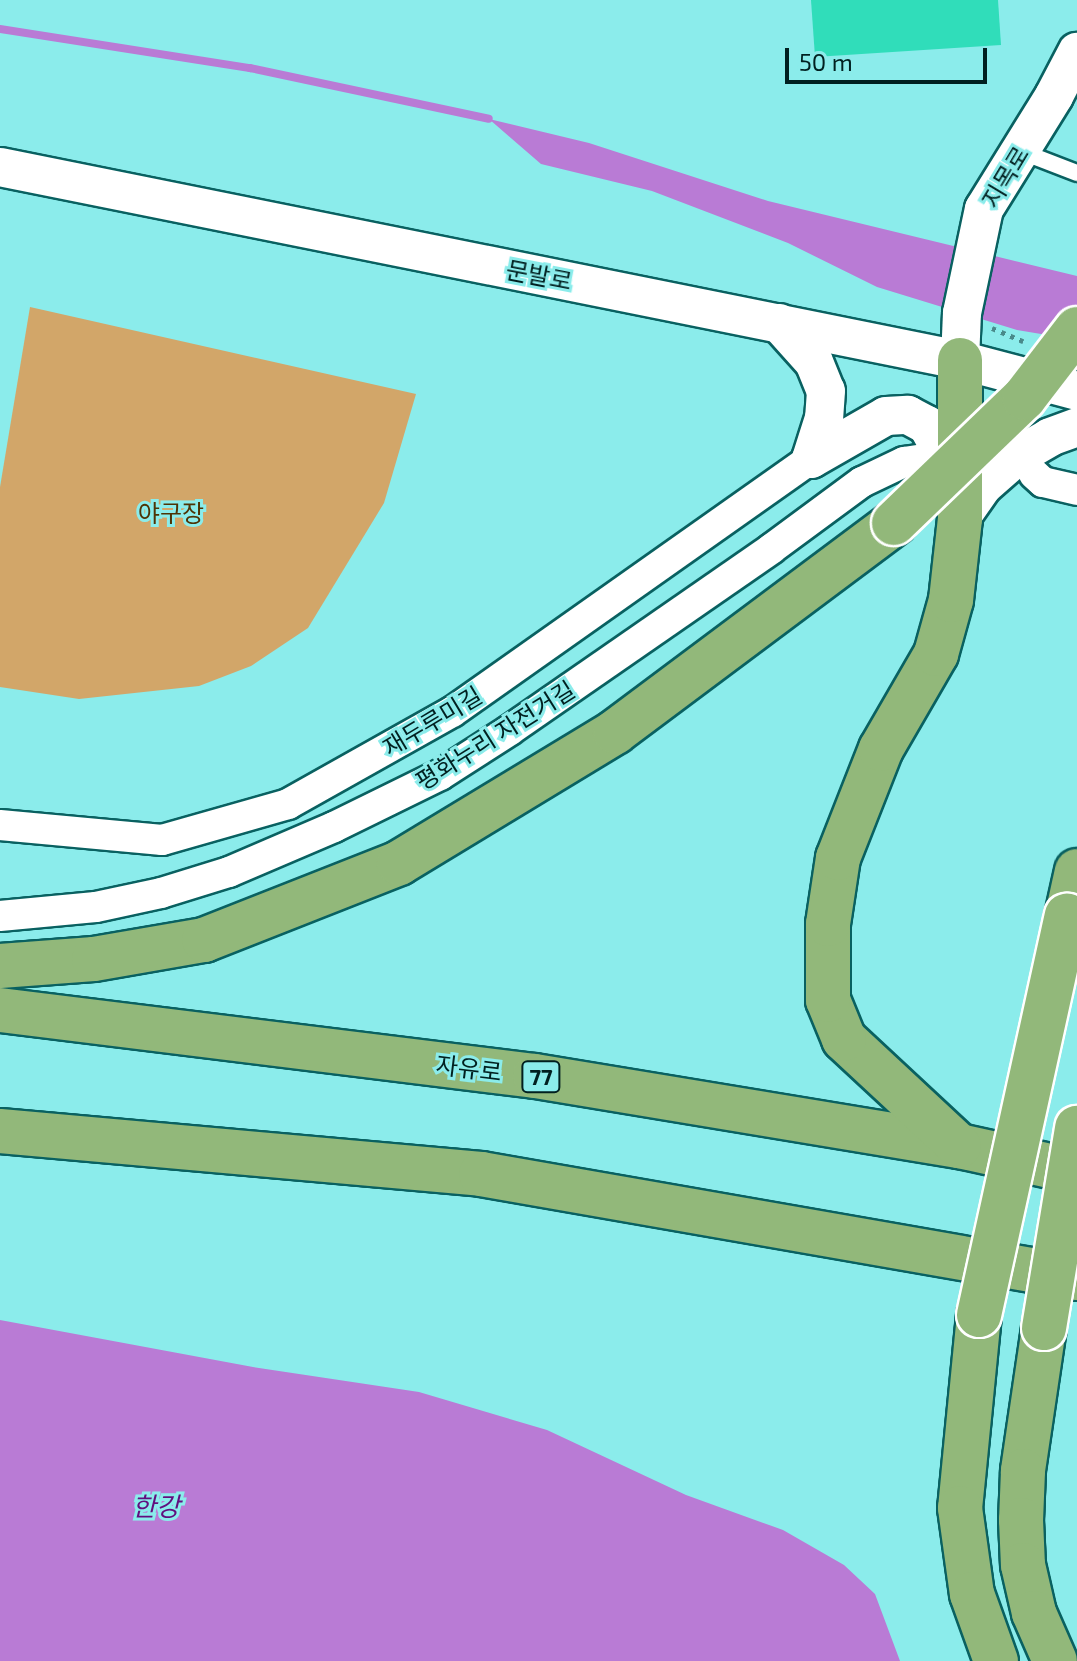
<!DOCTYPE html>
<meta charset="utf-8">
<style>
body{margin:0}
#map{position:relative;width:1077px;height:1661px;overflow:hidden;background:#8beceb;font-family:"Exo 2","Noto Sans KR",sans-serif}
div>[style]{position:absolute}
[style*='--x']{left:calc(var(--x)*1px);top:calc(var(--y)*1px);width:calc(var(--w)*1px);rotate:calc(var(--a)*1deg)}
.green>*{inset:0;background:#d2a669}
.water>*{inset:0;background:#b97bd5}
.stream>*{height:8px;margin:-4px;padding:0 4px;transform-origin:4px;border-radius:4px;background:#b97bd5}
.building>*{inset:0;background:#30ddba}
.path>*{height:5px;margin-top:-2.5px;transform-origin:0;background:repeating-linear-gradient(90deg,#498a8a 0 4px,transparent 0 10px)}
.roads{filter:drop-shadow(2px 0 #096161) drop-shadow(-2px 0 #096161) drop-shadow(0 2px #096161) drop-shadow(0 -2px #096161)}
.service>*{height:16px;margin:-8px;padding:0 8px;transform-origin:8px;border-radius:8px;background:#fff}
.minor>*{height:30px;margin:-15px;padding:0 15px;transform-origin:15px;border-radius:15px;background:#fff}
.tertiary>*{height:38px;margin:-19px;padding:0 19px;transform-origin:19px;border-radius:19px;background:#fff}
.trunk>*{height:44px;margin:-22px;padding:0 22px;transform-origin:22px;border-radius:22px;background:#92b87a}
.bridges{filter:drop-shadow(2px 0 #fff) drop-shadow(-2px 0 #fff) drop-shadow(0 2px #fff) drop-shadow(0 -2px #fff)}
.trunk-bridge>*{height:44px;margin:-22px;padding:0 22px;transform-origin:22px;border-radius:22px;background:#92b87a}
span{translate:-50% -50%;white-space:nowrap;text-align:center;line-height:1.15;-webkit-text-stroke:6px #8beceb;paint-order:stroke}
.shield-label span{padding:2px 6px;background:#8beceb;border:2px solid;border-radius:6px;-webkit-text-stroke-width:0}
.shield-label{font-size:22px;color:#012020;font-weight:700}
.street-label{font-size:24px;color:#012020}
.park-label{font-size:24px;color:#4e3305}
.water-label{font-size:26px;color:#620e7e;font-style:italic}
.scale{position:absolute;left:785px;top:48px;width:202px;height:36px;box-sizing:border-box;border:4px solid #012020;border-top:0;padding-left:10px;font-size:24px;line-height:28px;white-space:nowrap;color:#012020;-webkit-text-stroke:6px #8beceb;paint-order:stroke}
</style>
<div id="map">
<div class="green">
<div style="clip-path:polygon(30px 307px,416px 394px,384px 503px,308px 628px,251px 666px,199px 686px,79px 699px,0 687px,0 487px)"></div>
</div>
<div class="water">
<div style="clip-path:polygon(489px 119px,589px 143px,768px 201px,1077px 276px,1077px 340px,1017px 330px,877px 287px,788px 243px,652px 191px,541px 164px)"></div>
<div style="clip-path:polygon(0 1320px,253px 1367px,419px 1392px,547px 1430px,686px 1495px,783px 1530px,844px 1565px,875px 1594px,900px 1661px,0 1661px)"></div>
</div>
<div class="stream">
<div style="--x:0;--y:29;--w:253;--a:8.9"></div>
<div style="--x:250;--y:68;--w:244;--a:12"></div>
</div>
<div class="building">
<div style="clip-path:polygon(811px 0,998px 0,1001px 45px,815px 57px)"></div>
</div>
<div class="path">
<div style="--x:992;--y:328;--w:34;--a:23"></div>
</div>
<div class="roads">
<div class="service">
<div style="--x:1020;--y:151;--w:61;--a:21.1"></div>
</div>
<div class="minor">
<div style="--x:1034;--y:474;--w:12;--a:42"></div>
<div style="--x:1043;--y:482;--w:35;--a:13"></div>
<div style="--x:0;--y:825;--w:163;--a:5.3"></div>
<div style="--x:162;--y:840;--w:131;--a:-15.9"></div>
<div style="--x:288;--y:804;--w:188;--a:-29.3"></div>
<div style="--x:452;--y:712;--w:439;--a:-35.2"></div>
<div style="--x:0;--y:916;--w:96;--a:-5.4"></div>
<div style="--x:96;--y:907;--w:66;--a:-12.2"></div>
<div style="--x:161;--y:893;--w:71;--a:-17.2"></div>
<div style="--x:229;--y:872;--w:114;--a:-23.2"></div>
<div style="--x:334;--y:827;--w:118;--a:-26.1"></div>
<div style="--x:440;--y:775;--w:83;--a:-32.7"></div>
<div style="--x:510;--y:730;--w:318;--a:-34.7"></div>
<div style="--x:771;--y:549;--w:113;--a:-36.4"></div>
<div style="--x:862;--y:482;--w:47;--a:-25.5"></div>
<div style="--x:904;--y:462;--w:40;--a:-8.5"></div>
</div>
<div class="tertiary">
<div style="--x:0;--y:167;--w:979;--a:11.37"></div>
<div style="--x:960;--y:360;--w:121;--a:14.8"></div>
<div style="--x:779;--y:323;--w:52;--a:48.1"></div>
<div style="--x:814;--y:362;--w:31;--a:68"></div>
<div style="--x:826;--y:391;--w:27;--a:94"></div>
<div style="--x:824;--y:418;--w:43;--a:107.6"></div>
<div style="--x:960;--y:360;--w:47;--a:-87.6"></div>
<div style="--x:962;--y:313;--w:106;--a:-78.1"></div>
<div style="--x:984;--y:209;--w:133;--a:-58.2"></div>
<div style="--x:1054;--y:96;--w:50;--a:-62.4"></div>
<div style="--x:811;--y:459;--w:86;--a:-29.8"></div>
<div style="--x:886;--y:416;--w:22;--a:-3"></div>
<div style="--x:908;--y:415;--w:21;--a:28"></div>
<div style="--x:927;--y:425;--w:35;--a:61"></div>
<div style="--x:944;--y:456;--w:40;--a:75.6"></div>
<div style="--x:960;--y:519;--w:40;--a:-55.1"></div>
<div style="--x:983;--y:486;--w:44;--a:-41.3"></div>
<div style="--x:1016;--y:457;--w:39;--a:-30"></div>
<div style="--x:1050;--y:437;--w:29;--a:-20"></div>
</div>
<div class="trunk">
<div style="--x:1067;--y:916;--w:46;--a:-77.5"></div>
<div style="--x:0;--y:966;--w:94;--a:-4.3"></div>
<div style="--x:94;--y:959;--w:112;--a:-9.8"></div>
<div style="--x:204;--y:940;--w:210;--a:-21.5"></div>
<div style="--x:399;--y:863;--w:253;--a:-31.2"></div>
<div style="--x:615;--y:732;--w:349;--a:-36.8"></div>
<div style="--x:0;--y:1010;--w:539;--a:7.03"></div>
<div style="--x:535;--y:1076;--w:430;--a:9.4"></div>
<div style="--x:959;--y:1146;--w:121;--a:12.4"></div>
<div style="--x:0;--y:1131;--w:483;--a:5.1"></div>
<div style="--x:481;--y:1174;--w:605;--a:9.9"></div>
<div style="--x:959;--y:1146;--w:157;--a:-137.1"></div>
<div style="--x:844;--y:1039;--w:42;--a:-112.3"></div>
<div style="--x:828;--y:1000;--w:76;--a:-90"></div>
<div style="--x:828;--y:924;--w:67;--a:-81.4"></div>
<div style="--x:838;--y:858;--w:117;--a:-68.5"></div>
<div style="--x:881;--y:749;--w:110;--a:-59.9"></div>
<div style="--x:936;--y:654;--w:56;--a:-74.5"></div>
<div style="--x:951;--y:600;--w:81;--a:-83.7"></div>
<div style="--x:960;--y:519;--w:159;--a:-90"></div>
<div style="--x:979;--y:1315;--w:194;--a:95.6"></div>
<div style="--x:960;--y:1508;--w:87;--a:82.1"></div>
<div style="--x:972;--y:1594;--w:71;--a:70.3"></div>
<div style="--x:1044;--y:1328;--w:145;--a:98.4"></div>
<div style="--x:1023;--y:1471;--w:49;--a:92.3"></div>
<div style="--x:1021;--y:1520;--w:45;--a:87.5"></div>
<div style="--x:1023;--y:1565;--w:49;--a:77.1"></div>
<div style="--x:1034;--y:1613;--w:52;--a:66.4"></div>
</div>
</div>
<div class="bridges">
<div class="trunk-bridge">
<div style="--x:894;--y:523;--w:180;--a:-43.9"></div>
<div style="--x:1024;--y:398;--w:87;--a:-52.5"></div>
<div style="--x:979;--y:1315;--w:409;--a:-77.6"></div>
<div style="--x:1044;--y:1328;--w:203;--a:-80.6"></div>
</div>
</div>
<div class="shield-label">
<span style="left:541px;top:1077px">77</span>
</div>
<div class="street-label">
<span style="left:1005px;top:177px;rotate:-59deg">지목로</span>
<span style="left:539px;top:275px;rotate:11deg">문발로</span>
<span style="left:432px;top:721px;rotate:-31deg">재두루미길</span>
<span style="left:495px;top:735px;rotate:-32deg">평화누리 자전거길</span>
<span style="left:469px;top:1068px;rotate:7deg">자유로</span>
</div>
<div class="park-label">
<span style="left:171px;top:513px">야구장</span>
</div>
<div class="water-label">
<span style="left:156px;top:1506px">한강</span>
</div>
<div class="scale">50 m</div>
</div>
